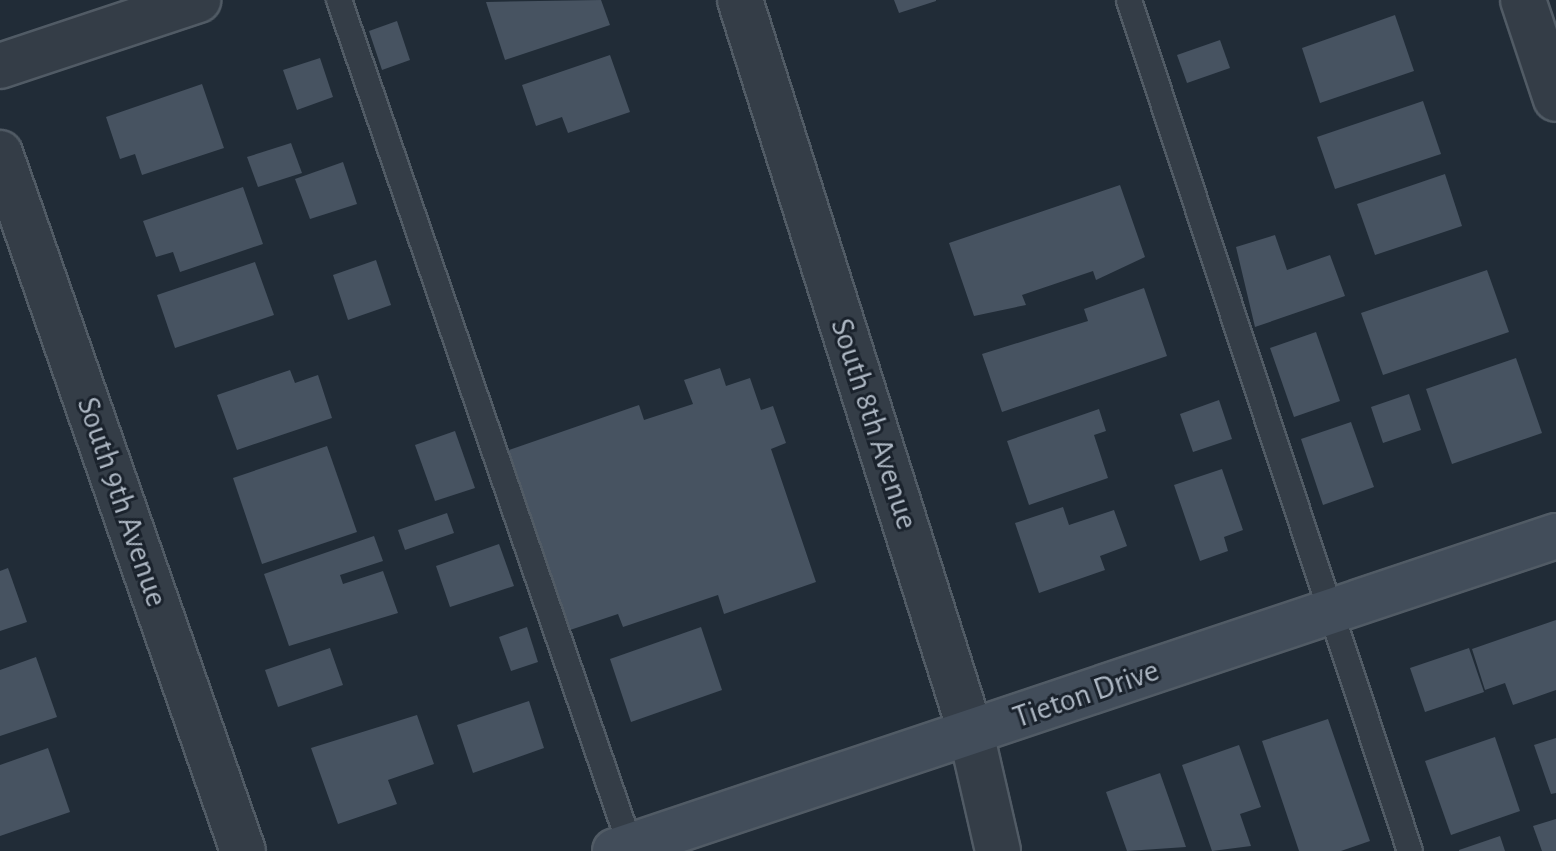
<!DOCTYPE html>
<style>
body{margin:0}
#map{position:relative;width:1556px;height:851px;overflow:hidden;background:#212c37;font-family:"Alegreya Sans",sans-serif}
div>[style]{position:absolute}
[style*='--x']{left:calc(var(--x)*1px);top:calc(var(--y)*1px);width:calc(var(--w)*1px);rotate:calc(var(--a)*1deg)}
.building>*{inset:0;background:#475361}
.roads{filter:drop-shadow(2px 0 #515b65) drop-shadow(-2px 0 #515b65) drop-shadow(0 2px #515b65) drop-shadow(0 -2px #515b65)}
.lane>*{height:24px;margin:-12px;padding:0 12px;transform-origin:12px;border-radius:12px;background:#343d47}
.street>*{height:44px;margin:-22px;padding:0 22px;transform-origin:22px;border-radius:22px;background:#343d47}
.secondary>*{height:44px;margin:-22px;padding:0 22px;transform-origin:22px;border-radius:22px;background:#424d5a}
span{translate:-50% -50%;white-space:nowrap;text-align:center;line-height:1.15;-webkit-text-stroke:6px #1a222c;paint-order:stroke}
.street-label{font-size:32px;color:#aeb8c4}
</style>
<div id="map">
<div class="building">
<div style="clip-path:polygon(601px 0,610px 25px,505px 60px,486px 2px)"></div>
<div style="clip-path:polygon(894px 0,936px 0,936px 1px,899px 13px)"></div>
<div style="clip-path:polygon(1395px 15px,1414px 71px,1320px 103px,1302px 48px)"></div>
<div style="clip-path:polygon(397px 21px,410px 60px,382px 70px,369px 31px)"></div>
<div style="clip-path:polygon(1220px 40px,1230px 68px,1187px 83px,1177px 55px)"></div>
<div style="clip-path:polygon(610px 55px,630px 112px,568px 133px,562px 117px,536px 126px,522px 85px)"></div>
<div style="clip-path:polygon(320px 58px,333px 97px,297px 110px,283px 70px)"></div>
<div style="clip-path:polygon(202px 84px,224px 148px,142px 175px,135px 154px,120px 159px,106px 117px)"></div>
<div style="clip-path:polygon(1423px 101px,1441px 154px,1335px 189px,1317px 137px)"></div>
<div style="clip-path:polygon(291px 143px,302px 173px,258px 187px,247px 157px)"></div>
<div style="clip-path:polygon(343px 162px,357px 204px,310px 219px,295px 179px)"></div>
<div style="clip-path:polygon(1445px 174px,1462px 226px,1375px 255px,1357px 204px)"></div>
<div style="clip-path:polygon(1120px 185px,1145px 257px,1096px 280px,1093px 271px,1022px 295px,1026px 305px,974px 316px,949px 243px)"></div>
<div style="clip-path:polygon(243px 187px,263px 244px,180px 272px,173px 252px,156px 257px,143px 221px)"></div>
<div style="clip-path:polygon(1275px 235px,1287px 270px,1330px 255px,1345px 296px,1255px 327px,1236px 247px)"></div>
<div style="clip-path:polygon(376px 260px,391px 305px,348px 320px,333px 275px)"></div>
<div style="clip-path:polygon(255px 262px,274px 315px,175px 348px,157px 295px)"></div>
<div style="clip-path:polygon(1487px 270px,1509px 332px,1383px 375px,1361px 313px)"></div>
<div style="clip-path:polygon(1144px 288px,1167px 356px,1002px 412px,982px 354px,1088px 321px,1084px 309px)"></div>
<div style="clip-path:polygon(1316px 332px,1340px 401px,1294px 417px,1270px 348px)"></div>
<div style="clip-path:polygon(1516px 358px,1542px 433px,1452px 464px,1426px 389px)"></div>
<div style="clip-path:polygon(720px 368px,726px 386px,750px 378px,761px 410px,773px 406px,786px 443px,771px 449px,816px 582px,724px 614px,718px 595px,623px 627px,618px 614px,570px 630px,509px 450px,639px 405px,644px 420px,693px 404px,684px 380px)"></div>
<div style="clip-path:polygon(290px 370px,295px 383px,318px 375px,332px 418px,237px 450px,217px 395px)"></div>
<div style="clip-path:polygon(1409px 394px,1421px 430px,1383px 443px,1371px 407px)"></div>
<div style="clip-path:polygon(1219px 400px,1232px 439px,1193px 452px,1180px 414px)"></div>
<div style="clip-path:polygon(1099px 409px,1106px 431px,1094px 435px,1108px 478px,1029px 505px,1007px 441px)"></div>
<div style="clip-path:polygon(1351px 422px,1374px 487px,1323px 505px,1301px 439px)"></div>
<div style="clip-path:polygon(455px 431px,475px 488px,435px 501px,415px 445px)"></div>
<div style="clip-path:polygon(327px 446px,357px 532px,262px 564px,233px 478px)"></div>
<div style="clip-path:polygon(1222px 469px,1243px 530px,1224px 537px,1228px 551px,1200px 561px,1174px 485px)"></div>
<div style="clip-path:polygon(1063px 507px,1069px 525px,1114px 510px,1127px 546px,1100px 556px,1105px 570px,1039px 593px,1015px 523px)"></div>
<div style="clip-path:polygon(447px 513px,454px 533px,405px 550px,398px 530px)"></div>
<div style="clip-path:polygon(374px 536px,383px 561px,340px 575px,343px 584px,383px 571px,398px 613px,289px 646px,264px 574px)"></div>
<div style="clip-path:polygon(499px 544px,514px 586px,450px 607px,436px 566px)"></div>
<div style="clip-path:polygon(8px 568px,27px 622px,0 631px,0 571px)"></div>
<div style="clip-path:polygon(1556px 620px,1556px 690px,1513px 705px,1505px 683px,1485px 690px,1472px 649px)"></div>
<div style="clip-path:polygon(527px 627px,538px 662px,511px 671px,499px 637px)"></div>
<div style="clip-path:polygon(701px 627px,722px 690px,631px 722px,610px 659px)"></div>
<div style="clip-path:polygon(330px 648px,343px 685px,278px 707px,265px 670px)"></div>
<div style="clip-path:polygon(1469px 648px,1484px 692px,1425px 712px,1410px 668px)"></div>
<div style="clip-path:polygon(36px 657px,57px 717px,0 736px,0 670px)"></div>
<div style="clip-path:polygon(529px 701px,544px 748px,473px 773px,457px 725px)"></div>
<div style="clip-path:polygon(417px 715px,434px 764px,388px 780px,397px 804px,338px 824px,311px 748px)"></div>
<div style="clip-path:polygon(1328px 719px,1370px 841px,1341px 851px,1299px 851px,1262px 741px)"></div>
<div style="clip-path:polygon(1495px 737px,1520px 811px,1451px 835px,1425px 761px)"></div>
<div style="clip-path:polygon(1556px 738px,1556px 793px,1551px 794px,1534px 745px)"></div>
<div style="clip-path:polygon(1239px 745px,1261px 807px,1240px 814px,1251px 846px,1212px 851px,1182px 765px)"></div>
<div style="clip-path:polygon(48px 748px,70px 812px,0 836px,0 765px)"></div>
<div style="clip-path:polygon(1160px 773px,1186px 847px,1127px 851px,1106px 792px)"></div>
<div style="clip-path:polygon(1556px 819px,1556px 851px,1542px 851px,1533px 826px)"></div>
<div style="clip-path:polygon(1500px 836px,1505px 851px,1459px 851px,1459px 850px)"></div>
</div>
<div class="roads">
<div class="lane">
<div style="--x:339;--y:0;--w:900;--a:71"></div>
<div style="--x:1129;--y:0;--w:896;--a:71.73"></div>
</div>
<div class="street">
<div style="--x:740;--y:0;--w:769;--a:72.51"></div>
<div style="--x:971;--y:733;--w:121;--a:77.1"></div>
<div style="--x:1523;--y:0;--w:104;--a:71.6"></div>
<div style="--x:0;--y:66;--w:209;--a:-18.4"></div>
<div style="--x:0;--y:153;--w:739;--a:70.81"></div>
</div>
<div class="secondary">
<div style="--x:615;--y:851;--w:992;--a:-18.51"></div>
</div>
</div>
<div class="street-label">
<span style="left:874px;top:424px;rotate:72deg">South 8th Avenue</span>
<span style="left:122px;top:502px;rotate:71deg">South 9th Avenue</span>
<span style="left:1086px;top:694px;rotate:-19deg">Tieton Drive</span>
</div>
</div>
